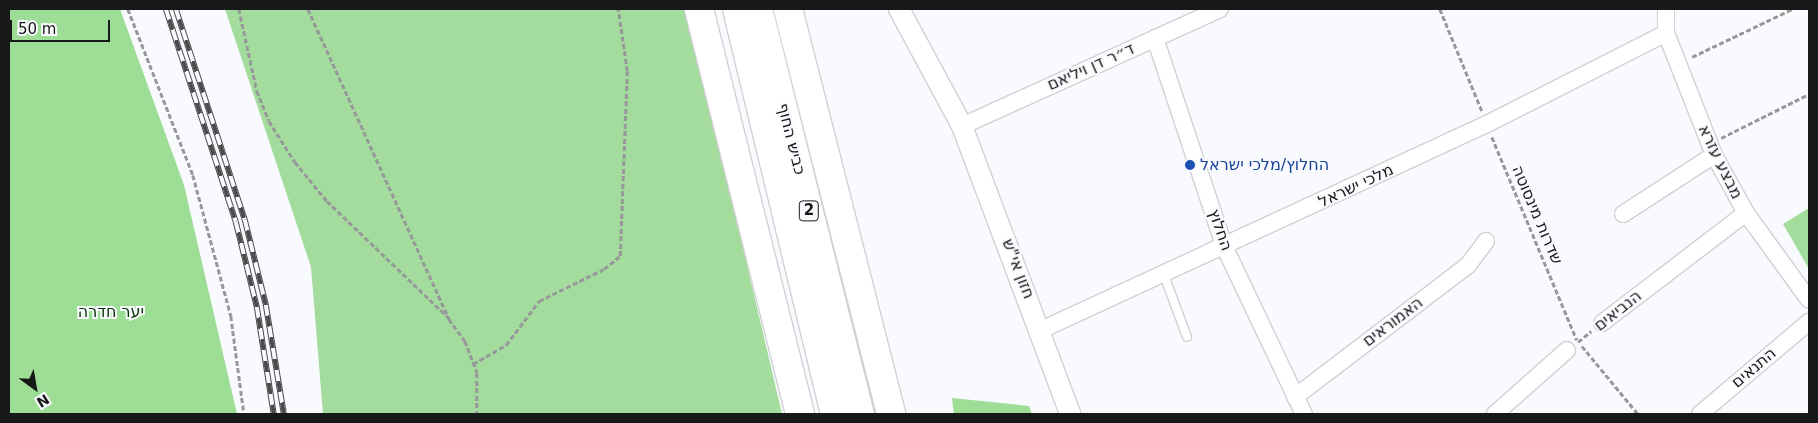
<!DOCTYPE html>
<meta charset="utf-8">
<style>
body{margin:0}
#map{position:relative;width:1818px;height:423px;overflow:hidden;background:#f8fafd;font-family:"DejaVu Sans","Noto Sans Hebrew",sans-serif}
div>[style]{position:absolute}
[style*='--x']{left:calc(var(--x)*1px);top:calc(var(--y)*1px);width:calc(var(--w)*1px);rotate:calc(var(--a)*1deg)}
.green>*{inset:0;background:#a4dc9d}
.forest>*{inset:0;background:#9ddd95}
.path>*{height:2.5px;margin-top:-1.25px;transform-origin:0;background:repeating-linear-gradient(90deg,#969899 0 5px,transparent 0 7.5px)}
.roads{filter:drop-shadow(1px 0 #cfd1d4) drop-shadow(-1px 0 #cfd1d4) drop-shadow(0 1px #cfd1d4) drop-shadow(0 -1px #cfd1d4)}
.service>*{height:8px;margin:-4px;padding:0 4px;transform-origin:4px;border-radius:4px;background:#fff}
.minor>*{height:16px;margin:-8px;padding:0 8px;transform-origin:8px;border-radius:8px;background:#fff}
.tertiary>*{height:20px;margin:-10px;padding:0 10px;transform-origin:10px;border-radius:10px;background:#fff}
.motorway>*{height:28px;margin:-14px;padding:0 14px;transform-origin:14px;border-radius:14px;background:#fff}
.rail>*{height:5.5px;margin-top:-2.75px;transform-origin:0;background:repeating-linear-gradient(90deg,#f8fafd 0 11px,#4b4c4d 0 22px);box-sizing:border-box;border-block:1px solid #4b4c4d}
.dots>*{width:14px;height:14px;translate:-50% -50%;box-sizing:border-box;border:2px solid #f8fafd;border-radius:50%}
span{translate:-50% -50%;white-space:nowrap;text-align:center;line-height:1.15;-webkit-text-stroke:4px #f8fafd;paint-order:stroke}
.shield-label span{padding:1px 4px;background:#f8fafd;border:1px solid;border-radius:4px;-webkit-text-stroke-width:0}
.shield-label{font-size:15px;color:#171818;font-weight:700}
.street-label{font-size:16px;color:#171818}
.transit-label{font-size:16px;color:#164399}
.left{translate:0 -50%;text-align:left}
.park-label{font-size:16px;color:#083505}
.frame{position:absolute;inset:0;border:10px solid #171818;pointer-events:none}
.north{position:absolute;left:10px;top:363px;width:50px;height:50px;-webkit-text-stroke:4px #f8fafd;paint-order:stroke;rotate:148deg;font-size:14px;font-weight:700;line-height:20px;text-align:center;color:#171818}
.north::after{content:'';display:block;margin:auto;width:18px;height:22px;background:#171818;clip-path:polygon(50% 0,100% 100%,50% 72%,0 100%)}
.scale{position:absolute;left:10px;top:20px;width:100px;height:22px;box-sizing:border-box;border:2px solid #171818;border-top:0;padding-left:6px;font-size:15px;line-height:18px;white-space:nowrap;color:#171818;-webkit-text-stroke:4px #f8fafd;paint-order:stroke}
</style>
<div id="map">
<div class="green">
<div style="clip-path:polygon(225px 9px,687px 9px,782px 414px,323px 414px,311px 267px)"></div>
<div style="clip-path:polygon(1809px 208px,1809px 269px,1783px 224px)"></div>
</div>
<div class="forest">
<div style="clip-path:polygon(9px 9px,120px 9px,184px 185px,237px 414px,9px 414px)"></div>
<div style="clip-path:polygon(952px 398px,1029px 406px,1032px 414px,954px 414px)"></div>
</div>
<div class="path">
<div style="--x:128;--y:9;--w:178;--a:68.6"></div>
<div style="--x:193;--y:175;--w:146;--a:74.9"></div>
<div style="--x:231;--y:316;--w:99;--a:82.4"></div>
<div style="--x:239;--y:9;--w:84;--a:77.6"></div>
<div style="--x:257;--y:91;--w:32;--a:68"></div>
<div style="--x:269;--y:121;--w:49;--a:57.6"></div>
<div style="--x:295;--y:162;--w:50;--a:50.6"></div>
<div style="--x:327;--y:201;--w:168;--a:43.8"></div>
<div style="--x:308;--y:9;--w:341;--a:65.5"></div>
<div style="--x:449;--y:319;--w:27;--a:54"></div>
<div style="--x:465;--y:341;--w:34;--a:69"></div>
<div style="--x:477;--y:373;--w:41;--a:90"></div>
<div style="--x:1440;--y:9;--w:110;--a:67.6"></div>
<div style="--x:1692;--y:57;--w:111;--a:-25.6"></div>
<div style="--x:1492;--y:137;--w:220;--a:67.3"></div>
<div style="--x:1721;--y:138;--w:98;--a:-26.6"></div>
<div style="--x:1578;--y:342;--w:17;--a:-40"></div>
<div style="--x:1582;--y:346;--w:88;--a:50.5"></div>
<div style="--x:473;--y:364;--w:38;--a:-30"></div>
<div style="--x:506;--y:345;--w:55;--a:-53.1"></div>
<div style="--x:539;--y:301;--w:72;--a:-26.2"></div>
<div style="--x:604;--y:269;--w:21;--a:-39"></div>
<div style="--x:620;--y:256;--w:185;--a:-87.8"></div>
<div style="--x:627;--y:71;--w:63;--a:-98.3"></div>
</div>
<div class="roads">
<div class="service">
<div style="--x:1164;--y:275;--w:66;--a:69.6"></div>
</div>
<div class="minor">
<div style="--x:1666;--y:9;--w:24;--a:90"></div>
<div style="--x:1666;--y:33;--w:131;--a:68.5"></div>
<div style="--x:1714;--y:155;--w:66;--a:61.1"></div>
<div style="--x:1746;--y:213;--w:107;--a:54.1"></div>
<div style="--x:1155;--y:38;--w:221;--a:71.6"></div>
<div style="--x:1225;--y:248;--w:184;--a:64.6"></div>
<div style="--x:962;--y:126;--w:283;--a:-24.4"></div>
<div style="--x:1623;--y:214;--w:108;--a:-33"></div>
<div style="--x:1602;--y:323;--w:181;--a:-37.4"></div>
<div style="--x:1041;--y:330;--w:491;--a:-24.8"></div>
<div style="--x:1487;--y:124;--w:201;--a:-26.9"></div>
<div style="--x:1295;--y:397;--w:218;--a:-37.3"></div>
<div style="--x:1468;--y:265;--w:30;--a:-53"></div>
<div style="--x:1495;--y:414;--w:96;--a:-41.6"></div>
<div style="--x:1700;--y:414;--w:143;--a:-40.2"></div>
</div>
<div class="tertiary">
<div style="--x:899;--y:9;--w:133;--a:61.7"></div>
<div style="--x:962;--y:126;--w:308;--a:69.4"></div>
</div>
<div class="motorway">
<div style="--x:699;--y:9;--w:417;--a:76"></div>
<div style="--x:737;--y:9;--w:417;--a:76.4"></div>
<div style="--x:758;--y:9;--w:418;--a:75.9"></div>
<div style="--x:788;--y:9;--w:418;--a:75.7"></div>
</div>
</div>
<div class="rail">
<div style="--x:166;--y:9;--w:224;--a:71.8"></div>
<div style="--x:236;--y:222;--w:88;--a:76.1"></div>
<div style="--x:257;--y:307;--w:108;--a:81"></div>
<div style="--x:176;--y:9;--w:222;--a:71.9"></div>
<div style="--x:245;--y:220;--w:88;--a:76.1"></div>
<div style="--x:266;--y:305;--w:110;--a:80.6"></div>
</div>
<div class="dots">
<div style="left:1190px;top:165px;background:#1a4fb4"></div>
</div>
<div class="shield-label">
<span style="left:809px;top:211px">2</span>
</div>
<div class="street-label">
<span style="left:1091px;top:67px;rotate:-24deg">ד״ר דן ויליאם</span>
<span style="left:791px;top:139px;rotate:76deg">כביש החוף</span>
<span style="left:1720px;top:162px;rotate:64deg">מבצע עזרא</span>
<span style="left:1356px;top:186px;rotate:-25deg">מלכי ישראל</span>
<span style="left:1537px;top:215px;rotate:67deg">שדרות מינסוטה</span>
<span style="left:1220px;top:230px;rotate:71deg">החלוץ</span>
<span style="left:1018px;top:269px;rotate:69deg">חזון אי"ש</span>
<span style="left:1618px;top:311px;rotate:-38deg">הנביאים</span>
<span style="left:1393px;top:322px;rotate:-37deg">האמוראים</span>
<span style="left:1754px;top:368px;rotate:-40deg">התנאים</span>
</div>
<div class="transit-label">
<span class="left" style="left:1200px;top:165px">החלוץ/מלכי ישראל</span>
</div>
<div class="park-label">
<span style="left:111px;top:312px">יער חדרה</span>
</div>
<div class="frame"></div>
<div class="north">N</div>
<div class="scale">50 m</div>
</div>
